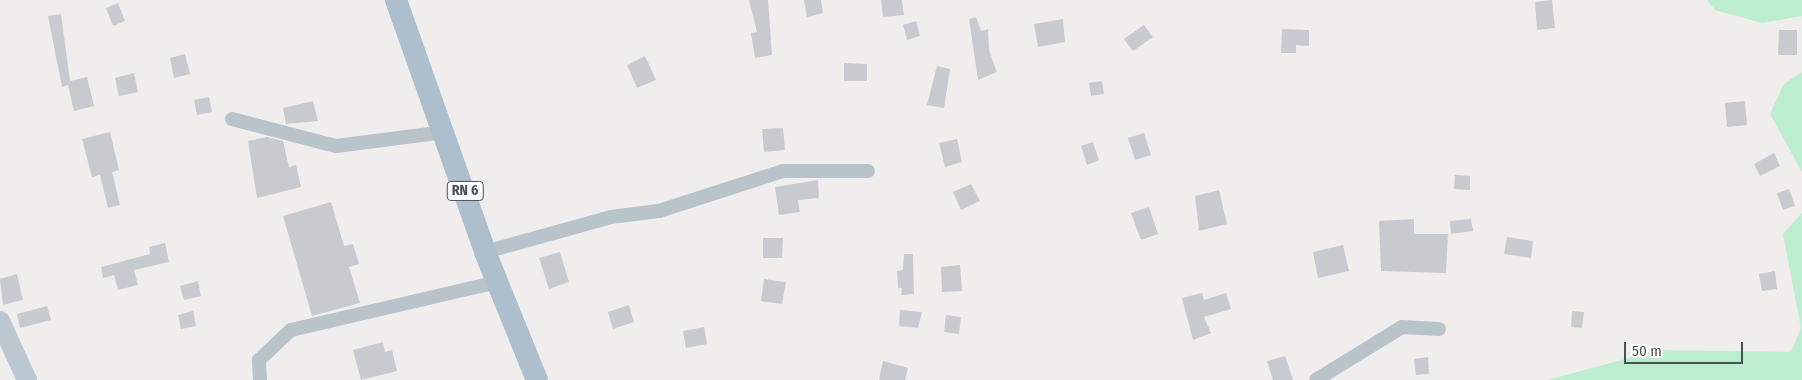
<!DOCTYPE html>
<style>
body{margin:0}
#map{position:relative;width:1802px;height:380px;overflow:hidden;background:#f0eded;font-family:"Fira Sans Condensed",sans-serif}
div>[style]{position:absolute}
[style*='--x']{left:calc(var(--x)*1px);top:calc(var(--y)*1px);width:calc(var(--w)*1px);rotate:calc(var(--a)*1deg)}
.green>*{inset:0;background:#bcedcc}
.building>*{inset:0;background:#c7cbd0}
.street>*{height:14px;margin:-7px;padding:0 7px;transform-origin:7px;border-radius:7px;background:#b9c3ca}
.secondary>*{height:20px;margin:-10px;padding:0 10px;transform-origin:10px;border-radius:10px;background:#bbc7d1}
.primary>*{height:22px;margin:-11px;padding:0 11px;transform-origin:11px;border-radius:11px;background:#adbfcc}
span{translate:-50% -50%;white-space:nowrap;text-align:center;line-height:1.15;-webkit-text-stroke:4.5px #fff;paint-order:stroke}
.shield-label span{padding:1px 4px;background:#fff;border:1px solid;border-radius:4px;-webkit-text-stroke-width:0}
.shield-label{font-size:14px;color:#46525a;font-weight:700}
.scale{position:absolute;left:1624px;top:342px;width:119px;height:22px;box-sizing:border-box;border:2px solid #46525a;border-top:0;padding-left:6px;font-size:15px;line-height:18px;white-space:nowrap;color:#46525a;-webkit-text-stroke:4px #fff;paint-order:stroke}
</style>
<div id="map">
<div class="green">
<div style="clip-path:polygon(1707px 0,1802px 0,1802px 16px,1762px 23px,1715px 10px)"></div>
<div style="clip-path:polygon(1802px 72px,1802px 172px,1770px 114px,1784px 84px)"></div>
<div style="clip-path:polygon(1802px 213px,1802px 380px,1548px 380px,1658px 350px,1791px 352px,1801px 328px,1783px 234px)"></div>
</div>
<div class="building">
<div style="clip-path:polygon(749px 0,768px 0,772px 55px,755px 58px,751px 33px,757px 32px)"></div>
<div style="clip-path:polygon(804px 0,821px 0,823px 13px,807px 17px)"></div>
<div style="clip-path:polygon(881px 0,902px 0,904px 15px,883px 17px)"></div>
<div style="clip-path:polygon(1552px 0,1555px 28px,1537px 30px,1535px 2px)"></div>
<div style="clip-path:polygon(118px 3px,125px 21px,113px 26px,106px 8px)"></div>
<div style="clip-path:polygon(61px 14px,70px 81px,87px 77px,94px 106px,74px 111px,68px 85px,62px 87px,48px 16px)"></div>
<div style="clip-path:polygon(976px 17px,981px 31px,988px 29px,989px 50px,997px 72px,978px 80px,969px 19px)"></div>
<div style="clip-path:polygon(1063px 19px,1065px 42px,1038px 47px,1034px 24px)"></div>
<div style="clip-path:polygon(916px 21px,920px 36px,907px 40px,903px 25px)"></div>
<div style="clip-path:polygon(1144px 25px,1153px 37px,1133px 51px,1124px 39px)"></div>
<div style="clip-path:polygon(1282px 29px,1309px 30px,1309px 46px,1296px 45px,1296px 53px,1281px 53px)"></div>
<div style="clip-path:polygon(1779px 30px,1797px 30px,1797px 55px,1778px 55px)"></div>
<div style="clip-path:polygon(185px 54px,190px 74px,174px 78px,170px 58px)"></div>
<div style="clip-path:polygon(645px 56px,656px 80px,637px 88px,627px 65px)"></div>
<div style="clip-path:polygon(844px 63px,867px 64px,867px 81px,844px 81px)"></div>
<div style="clip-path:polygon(937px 66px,950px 69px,944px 108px,927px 105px)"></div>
<div style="clip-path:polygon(134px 73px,138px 92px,119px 96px,115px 78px)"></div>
<div style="clip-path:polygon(1102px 81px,1104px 94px,1091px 96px,1089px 83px)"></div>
<div style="clip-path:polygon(209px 97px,212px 112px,197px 115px,194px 100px)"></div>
<div style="clip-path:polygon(313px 101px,318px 121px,286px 124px,283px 108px)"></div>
<div style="clip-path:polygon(1745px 101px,1747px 125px,1727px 127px,1725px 103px)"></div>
<div style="clip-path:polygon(783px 128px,785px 150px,764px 152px,762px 129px)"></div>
<div style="clip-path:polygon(110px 132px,119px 170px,112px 172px,120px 205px,108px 208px,100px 175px,92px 177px,82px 139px)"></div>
<div style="clip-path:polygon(1144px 133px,1151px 155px,1135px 160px,1128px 138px)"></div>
<div style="clip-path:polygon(267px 137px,283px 141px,289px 167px,296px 165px,301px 187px,257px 198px,248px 141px)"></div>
<div style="clip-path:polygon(957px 139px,962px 162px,945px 167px,939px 143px)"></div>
<div style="clip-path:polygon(1093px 142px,1099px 160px,1087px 165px,1081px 146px)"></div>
<div style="clip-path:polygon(1774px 153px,1780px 166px,1760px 176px,1754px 164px)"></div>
<div style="clip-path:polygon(1455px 175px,1470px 176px,1470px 190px,1454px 189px)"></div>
<div style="clip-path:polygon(818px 180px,819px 198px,798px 200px,800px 212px,779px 215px,775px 187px)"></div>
<div style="clip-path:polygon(971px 184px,980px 201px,961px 210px,953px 192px)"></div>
<div style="clip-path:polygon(1789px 189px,1795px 206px,1783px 210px,1777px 193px)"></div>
<div style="clip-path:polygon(1219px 190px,1227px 224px,1199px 231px,1195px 196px)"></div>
<div style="clip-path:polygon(331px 202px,344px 246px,353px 244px,359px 264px,349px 267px,360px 303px,312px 316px,283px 216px)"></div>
<div style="clip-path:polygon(1149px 207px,1158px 234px,1141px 240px,1131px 213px)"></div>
<div style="clip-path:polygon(1414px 219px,1414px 234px,1448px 234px,1446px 273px,1381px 271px,1379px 221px)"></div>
<div style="clip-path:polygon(1471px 219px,1473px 231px,1451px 234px,1450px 221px)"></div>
<div style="clip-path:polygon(1507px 237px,1533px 241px,1531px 258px,1504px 254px)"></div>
<div style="clip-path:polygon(763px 238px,783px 238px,782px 258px,763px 258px)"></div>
<div style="clip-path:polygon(165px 243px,169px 262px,134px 270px,138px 285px,118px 290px,114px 275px,103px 278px,101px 267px,150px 254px,149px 247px)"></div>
<div style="clip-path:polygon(1343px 245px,1349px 271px,1318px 278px,1313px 252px)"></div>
<div style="clip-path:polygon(560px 252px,569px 282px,549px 289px,539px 258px)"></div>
<div style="clip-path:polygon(904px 254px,913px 254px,914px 294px,901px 295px,902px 288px,898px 288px,897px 271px,903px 270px)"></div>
<div style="clip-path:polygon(960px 265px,962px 291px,942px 292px,941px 267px)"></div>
<div style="clip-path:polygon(1775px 271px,1777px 289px,1762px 291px,1759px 274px)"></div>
<div style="clip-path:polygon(17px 274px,23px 300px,3px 305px,0 279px)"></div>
<div style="clip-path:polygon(764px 279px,786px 282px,782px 304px,761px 301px)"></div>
<div style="clip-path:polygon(198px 281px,201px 296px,184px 300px,180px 286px)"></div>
<div style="clip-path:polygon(1202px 293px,1204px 300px,1226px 293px,1231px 309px,1204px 317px,1211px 333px,1193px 340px,1182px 298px)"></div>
<div style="clip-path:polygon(629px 305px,634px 322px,613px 329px,608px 312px)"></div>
<div style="clip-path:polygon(47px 306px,51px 320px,20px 328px,17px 314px)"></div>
<div style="clip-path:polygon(900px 310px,922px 312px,918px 328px,899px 326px)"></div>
<div style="clip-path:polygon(193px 311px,196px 326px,181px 329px,178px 315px)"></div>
<div style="clip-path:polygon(1572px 311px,1584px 312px,1582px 328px,1571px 327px)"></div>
<div style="clip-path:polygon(946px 315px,961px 317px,959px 334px,944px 332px)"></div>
<div style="clip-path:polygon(704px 327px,707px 344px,686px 348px,683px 331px)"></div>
<div style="clip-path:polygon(383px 342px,385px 352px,392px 350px,397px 371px,361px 380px,353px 350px)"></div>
<div style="clip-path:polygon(1285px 356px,1293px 380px,1273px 380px,1267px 361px)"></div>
<div style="clip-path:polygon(1428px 357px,1429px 374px,1416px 375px,1414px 359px)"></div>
<div style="clip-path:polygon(883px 361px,908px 368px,905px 380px,879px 380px)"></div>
</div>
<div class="street">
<div style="--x:232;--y:119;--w:107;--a:14.6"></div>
<div style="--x:336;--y:146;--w:110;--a:-7.3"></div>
<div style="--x:485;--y:252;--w:131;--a:-15.5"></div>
<div style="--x:611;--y:217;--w:48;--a:-7.1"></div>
<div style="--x:659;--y:211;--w:130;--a:-17.9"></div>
<div style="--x:783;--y:171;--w:85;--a:0"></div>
<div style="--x:260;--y:380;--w:20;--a:-93"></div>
<div style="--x:259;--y:360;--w:44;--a:-43.2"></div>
<div style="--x:291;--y:330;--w:212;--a:-13.1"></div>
<div style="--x:1316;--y:380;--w:101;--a:-31.6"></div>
<div style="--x:1402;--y:327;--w:37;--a:3"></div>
</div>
<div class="secondary">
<div style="--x:0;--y:321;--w:65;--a:65.4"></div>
</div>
<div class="primary">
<div style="--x:396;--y:0;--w:267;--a:70.5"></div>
<div style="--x:485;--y:252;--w:138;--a:67.9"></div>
</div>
<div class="shield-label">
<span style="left:465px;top:191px">RN 6</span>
</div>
<div class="scale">50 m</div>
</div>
